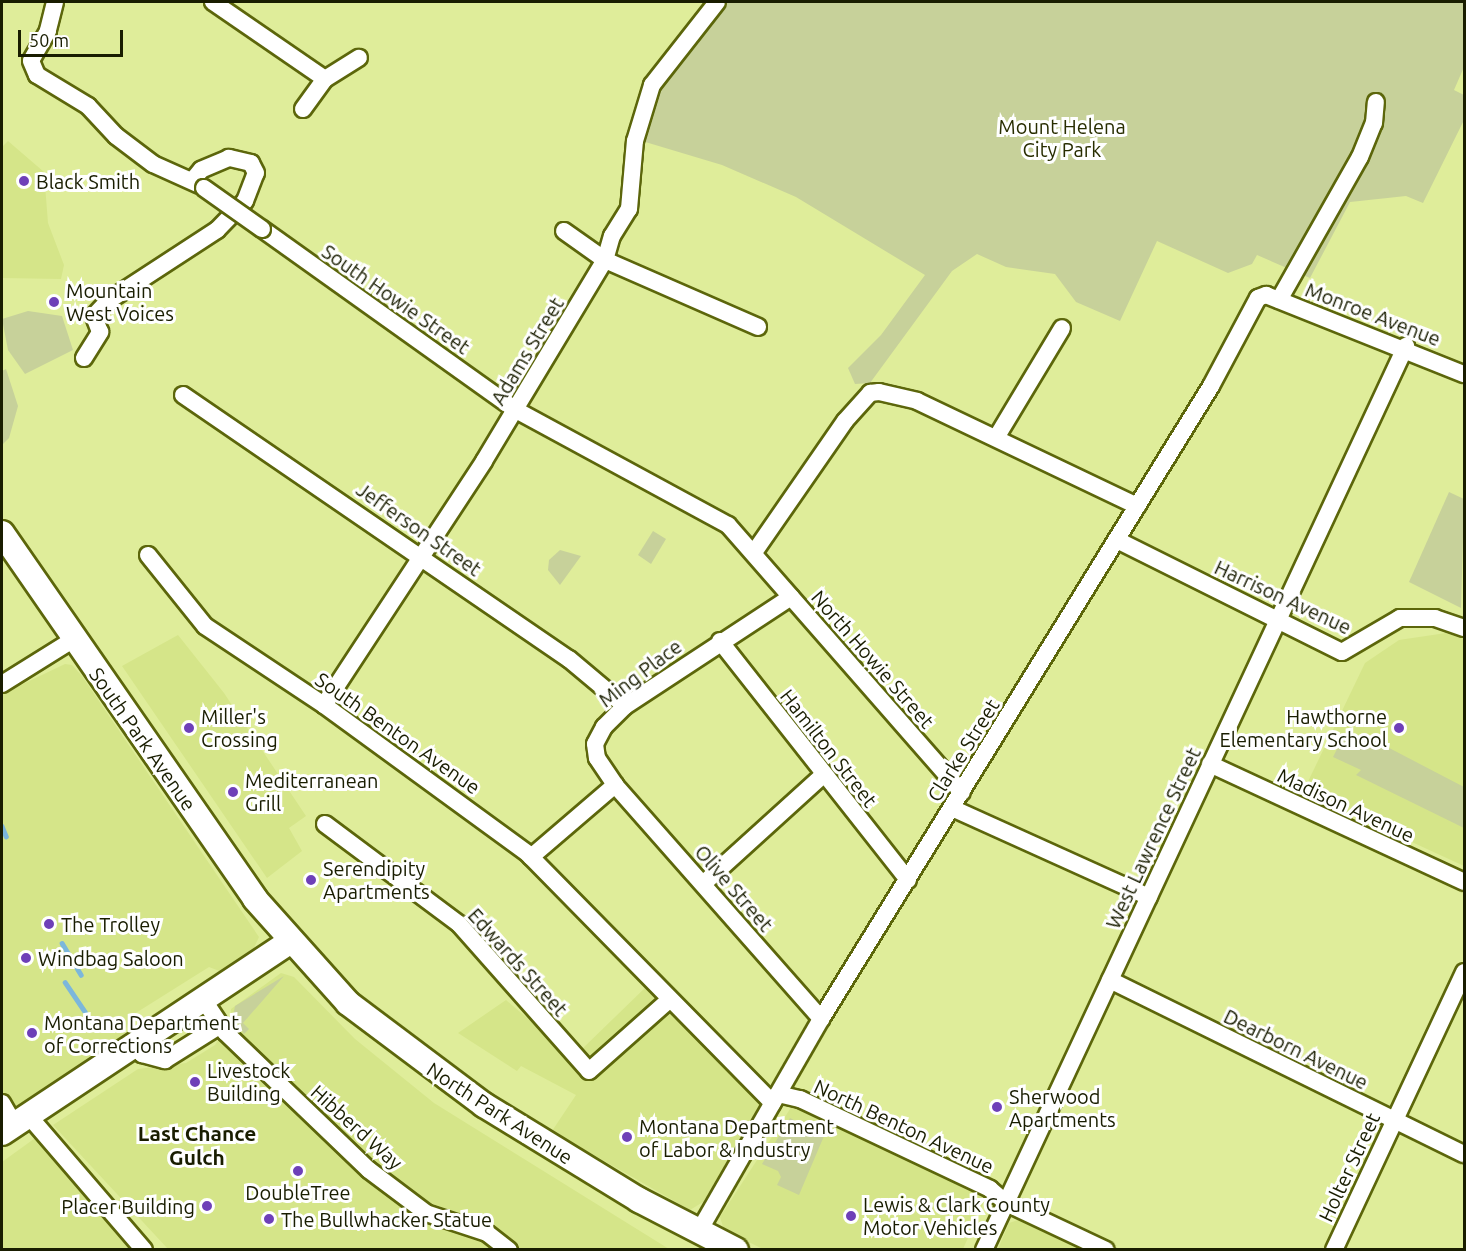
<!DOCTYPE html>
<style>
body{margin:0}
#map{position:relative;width:1466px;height:1251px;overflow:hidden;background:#dfed9a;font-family:Ubuntu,sans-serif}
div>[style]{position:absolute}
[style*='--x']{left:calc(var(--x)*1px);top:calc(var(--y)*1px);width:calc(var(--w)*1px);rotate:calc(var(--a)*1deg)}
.built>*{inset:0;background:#d5e589}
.green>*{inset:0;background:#c7d19a}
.stream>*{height:4.5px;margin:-2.25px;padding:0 2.25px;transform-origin:2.25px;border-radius:2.25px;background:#7cb7db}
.roads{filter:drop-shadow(2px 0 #5c660b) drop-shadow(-2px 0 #5c660b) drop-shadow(0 2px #5c660b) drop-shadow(0 -2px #5c660b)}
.street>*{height:16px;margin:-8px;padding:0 8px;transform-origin:8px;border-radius:8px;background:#fff}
.secondary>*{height:24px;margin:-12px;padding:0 12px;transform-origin:12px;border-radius:12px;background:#fff}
.bridges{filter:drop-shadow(2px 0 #5c660b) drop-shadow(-2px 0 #5c660b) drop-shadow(0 2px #5c660b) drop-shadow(0 -2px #5c660b)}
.street-bridge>*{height:16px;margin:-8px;padding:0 8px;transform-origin:8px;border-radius:8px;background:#fff}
.dots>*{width:16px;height:16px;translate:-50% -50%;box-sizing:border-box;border:3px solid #fff;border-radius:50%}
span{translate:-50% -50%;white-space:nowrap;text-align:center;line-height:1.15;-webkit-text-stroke:6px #fff;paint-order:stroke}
.park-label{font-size:20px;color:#282d00}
.poi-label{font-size:20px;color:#191d00}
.left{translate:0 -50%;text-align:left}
.right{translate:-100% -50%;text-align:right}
.street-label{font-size:20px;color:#191d00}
.neighbourhood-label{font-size:21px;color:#191d00;font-weight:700}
.frame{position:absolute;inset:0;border:3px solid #191d00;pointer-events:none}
.scale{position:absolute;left:18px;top:30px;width:105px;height:27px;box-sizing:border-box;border:3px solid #191d00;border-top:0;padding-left:8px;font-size:18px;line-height:21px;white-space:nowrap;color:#191d00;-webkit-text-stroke:4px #fff;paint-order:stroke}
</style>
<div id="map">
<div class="built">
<div style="clip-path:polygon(8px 141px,44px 172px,48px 223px,64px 265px,61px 279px,2px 278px,2px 147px)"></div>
<div style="clip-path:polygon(1446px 633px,1464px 638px,1464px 866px,1303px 792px,1365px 663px,1399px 640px)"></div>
<div style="clip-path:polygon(178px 635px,224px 693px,306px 816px,289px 828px,302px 851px,267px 878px,122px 666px)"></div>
<div style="clip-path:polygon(65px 664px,72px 665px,82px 676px,259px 937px,253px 950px,222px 972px,209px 967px,131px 1016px,123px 1037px,2px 1118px,2px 694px)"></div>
<div style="clip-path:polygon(281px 973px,294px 977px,355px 1039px,434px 1103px,669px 1249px,168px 1249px,53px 1125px,138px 1069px,186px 1063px,215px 1045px,232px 1019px,231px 1009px)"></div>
<div style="clip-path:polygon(647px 986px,761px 1103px,703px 1202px,690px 1210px,552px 1131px,576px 1095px,521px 1066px,517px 1071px,458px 1033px,506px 1000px,539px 1028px,552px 1019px,582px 1049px)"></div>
<div style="clip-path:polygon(792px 1106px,986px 1197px,963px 1249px,763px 1249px,724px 1230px,720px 1217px)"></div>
<div style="clip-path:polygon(38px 1136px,139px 1249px,2px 1249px,2px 1162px)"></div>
<div style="clip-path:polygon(1018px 1220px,1080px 1249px,998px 1249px,1009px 1223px)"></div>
</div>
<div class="green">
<div style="clip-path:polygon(726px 2px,1464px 2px,1464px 67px,1454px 90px,1464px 95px,1464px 120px,1423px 203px,1406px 196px,1350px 202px,1310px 278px,1257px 255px,1252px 264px,1228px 273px,1157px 241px,1120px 321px,1076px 302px,1055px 274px,1006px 267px,977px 254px,952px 271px,870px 383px,855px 384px,848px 368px,881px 335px,925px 275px,796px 197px,722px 165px,642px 141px,654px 97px)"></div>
<div style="clip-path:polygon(28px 311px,62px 316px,73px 350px,25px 374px,8px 350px,2px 319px)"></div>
<div style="clip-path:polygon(6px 369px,18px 406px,9px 438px,2px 445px,2px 371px)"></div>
<div style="clip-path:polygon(1449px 492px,1464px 499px,1461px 608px,1409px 582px)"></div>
<div style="clip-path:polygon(653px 531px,666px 539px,651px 564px,638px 555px)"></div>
<div style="clip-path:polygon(560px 550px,581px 556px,560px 585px,548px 570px,549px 560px)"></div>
<div style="clip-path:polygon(1350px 737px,1361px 742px,1370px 738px,1464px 787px,1464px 828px,1356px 775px,1361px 770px,1333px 757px,1342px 739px)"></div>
<div style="clip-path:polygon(284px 976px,243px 1023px,249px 1029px,244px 1034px,233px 1016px,235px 1006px)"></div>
<div style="clip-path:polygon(790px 1118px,824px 1136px,799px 1195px,777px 1185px,781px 1177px,778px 1171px,762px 1164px)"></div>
</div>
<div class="stream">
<div style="--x:2;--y:826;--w:11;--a:68"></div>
<div style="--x:62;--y:943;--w:37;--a:59"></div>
<div style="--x:65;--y:982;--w:36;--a:56"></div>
</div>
<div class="roads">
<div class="street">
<div style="--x:55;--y:2;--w:30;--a:104"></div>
<div style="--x:48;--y:31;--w:34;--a:120"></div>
<div style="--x:31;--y:61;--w:15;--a:67"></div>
<div style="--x:37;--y:75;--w:60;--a:31.3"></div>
<div style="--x:88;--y:106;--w:41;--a:47"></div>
<div style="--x:116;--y:136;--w:46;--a:37.1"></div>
<div style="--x:153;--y:164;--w:51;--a:24.1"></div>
<div style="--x:213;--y:2;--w:136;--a:34.5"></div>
<div style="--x:303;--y:109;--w:37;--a:-54"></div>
<div style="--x:325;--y:79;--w:40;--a:-32"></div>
<div style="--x:262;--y:229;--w:312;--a:35.5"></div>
<div style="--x:516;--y:410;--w:241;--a:28.5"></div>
<div style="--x:728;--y:525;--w:355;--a:48.8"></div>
<div style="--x:564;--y:231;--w:50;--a:35.3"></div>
<div style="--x:605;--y:260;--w:167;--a:23.6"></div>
<div style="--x:1279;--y:300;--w:164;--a:-60.5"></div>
<div style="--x:1360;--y:157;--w:37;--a:-68"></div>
<div style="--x:1374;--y:123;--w:21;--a:-85"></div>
<div style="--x:84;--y:358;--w:31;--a:-58"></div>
<div style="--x:100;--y:332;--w:17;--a:-111"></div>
<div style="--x:94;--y:316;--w:21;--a:-47"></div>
<div style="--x:108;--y:301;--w:130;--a:-33.1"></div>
<div style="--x:217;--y:230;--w:40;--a:-46"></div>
<div style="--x:245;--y:201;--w:30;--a:-69"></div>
<div style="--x:256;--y:173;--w:11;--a:-117"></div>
<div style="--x:251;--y:163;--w:23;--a:-167"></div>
<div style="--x:229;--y:158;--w:30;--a:157"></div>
<div style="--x:201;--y:170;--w:13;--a:129"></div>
<div style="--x:183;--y:395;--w:468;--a:34.4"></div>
<div style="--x:569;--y:659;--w:73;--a:40"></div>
<div style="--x:996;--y:438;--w:128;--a:-59"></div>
<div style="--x:1117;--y:540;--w:251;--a:26.5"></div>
<div style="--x:1342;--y:652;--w:67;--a:-30.4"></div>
<div style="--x:1400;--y:618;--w:35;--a:0"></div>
<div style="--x:1435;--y:618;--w:31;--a:19"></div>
<div style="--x:755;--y:551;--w:158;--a:-55.3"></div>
<div style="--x:845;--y:421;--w:38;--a:-48"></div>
<div style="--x:870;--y:393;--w:9;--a:-6"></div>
<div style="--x:879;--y:392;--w:39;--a:13"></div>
<div style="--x:917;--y:401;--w:244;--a:25.5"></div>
<div style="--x:148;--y:555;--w:91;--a:51.2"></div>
<div style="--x:205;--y:626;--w:143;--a:33.6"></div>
<div style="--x:324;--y:705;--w:253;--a:36.1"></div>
<div style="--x:528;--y:854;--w:349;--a:45.5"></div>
<div style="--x:791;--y:597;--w:199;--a:146.7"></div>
<div style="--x:625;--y:706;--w:30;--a:135"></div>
<div style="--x:604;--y:727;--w:19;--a:118"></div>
<div style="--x:595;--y:744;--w:14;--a:82"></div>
<div style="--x:597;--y:758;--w:32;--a:56"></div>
<div style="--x:615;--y:785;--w:312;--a:48.6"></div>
<div style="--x:720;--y:641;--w:304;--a:51.8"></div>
<div style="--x:2;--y:684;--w:85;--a:-32"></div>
<div style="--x:324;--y:705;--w:292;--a:-56.7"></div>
<div style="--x:484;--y:461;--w:235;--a:-59"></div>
<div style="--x:605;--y:260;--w:25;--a:-74"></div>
<div style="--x:612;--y:236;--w:32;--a:-58"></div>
<div style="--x:629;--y:209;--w:68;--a:-85"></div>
<div style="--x:635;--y:141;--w:59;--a:-73.1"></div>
<div style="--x:652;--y:85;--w:105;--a:-51.9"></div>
<div style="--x:1210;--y:764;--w:280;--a:24.9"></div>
<div style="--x:952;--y:808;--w:216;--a:24.3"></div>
<div style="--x:325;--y:824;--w:167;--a:36.7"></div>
<div style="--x:459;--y:924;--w:196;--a:48.5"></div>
<div style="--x:589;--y:1071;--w:107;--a:-41.6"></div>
<div style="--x:531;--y:857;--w:111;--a:-40.6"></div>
<div style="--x:703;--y:884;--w:162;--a:-42.2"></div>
<div style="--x:1110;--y:980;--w:394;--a:26.2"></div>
<div style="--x:203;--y:999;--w:40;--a:56"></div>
<div style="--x:225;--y:1032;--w:199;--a:43.8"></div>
<div style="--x:369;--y:1170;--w:71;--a:37"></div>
<div style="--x:426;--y:1213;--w:64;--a:18.2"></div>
<div style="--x:487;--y:1233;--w:28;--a:38"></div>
<div style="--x:135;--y:1046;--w:11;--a:49"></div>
<div style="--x:142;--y:1054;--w:24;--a:15"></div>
<div style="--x:165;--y:1060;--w:64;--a:-32.2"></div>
<div style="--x:778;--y:1094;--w:23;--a:13"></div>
<div style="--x:800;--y:1099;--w:210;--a:25.3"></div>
<div style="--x:990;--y:1189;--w:21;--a:41"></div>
<div style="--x:1006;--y:1203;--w:110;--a:25.2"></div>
<div style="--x:2;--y:1103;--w:24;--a:60"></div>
<div style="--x:28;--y:1115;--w:178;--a:49.3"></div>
<div style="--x:699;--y:1231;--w:245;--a:-60.1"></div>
<div style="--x:821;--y:1019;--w:743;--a:-58.36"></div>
<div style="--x:1211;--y:386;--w:100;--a:-61.9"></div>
<div style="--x:1258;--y:298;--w:9;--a:-21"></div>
<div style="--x:1266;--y:295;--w:213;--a:21.8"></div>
<div style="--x:984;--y:1250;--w:998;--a:-64.98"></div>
<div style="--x:1334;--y:1250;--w:307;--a:-64.9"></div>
</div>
<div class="secondary">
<div style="--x:2;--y:533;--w:445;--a:55.3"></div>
<div style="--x:255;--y:899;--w:140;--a:48.2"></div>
<div style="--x:348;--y:1003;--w:170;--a:36.9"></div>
<div style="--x:484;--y:1105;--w:182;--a:31.5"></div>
<div style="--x:639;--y:1200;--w:109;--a:27.3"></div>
<div style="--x:2;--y:1133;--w:345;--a:-33.6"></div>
</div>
</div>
<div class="bridges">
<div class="street-bridge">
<div style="--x:204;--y:188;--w:71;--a:35.3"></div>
</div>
</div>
<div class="dots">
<div style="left:24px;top:181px;background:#6e40b8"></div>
<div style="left:54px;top:302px;background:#6e40b8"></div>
<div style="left:189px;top:728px;background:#6e40b8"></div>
<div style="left:1399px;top:728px;background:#6e40b8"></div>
<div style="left:233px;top:792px;background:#6e40b8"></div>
<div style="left:311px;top:880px;background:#6e40b8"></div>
<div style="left:49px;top:924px;background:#6e40b8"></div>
<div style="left:26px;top:958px;background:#6e40b8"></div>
<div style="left:32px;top:1033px;background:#6e40b8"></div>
<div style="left:195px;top:1082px;background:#6e40b8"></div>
<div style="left:997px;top:1107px;background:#6e40b8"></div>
<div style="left:627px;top:1137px;background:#6e40b8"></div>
<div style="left:298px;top:1171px;background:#6e40b8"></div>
<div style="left:207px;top:1206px;background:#6e40b8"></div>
<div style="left:851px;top:1216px;background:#6e40b8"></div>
<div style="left:269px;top:1219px;background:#6e40b8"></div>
</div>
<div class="park-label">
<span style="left:1062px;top:138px">Mount Helena<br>City Park</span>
</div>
<div class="poi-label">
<span class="left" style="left:36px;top:181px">Black Smith</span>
<span class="left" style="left:66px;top:302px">Mountain<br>West Voices</span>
<span class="left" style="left:201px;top:728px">Miller's<br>Crossing</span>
<span class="right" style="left:1387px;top:728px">Hawthorne<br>Elementary School</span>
<span class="left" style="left:245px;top:792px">Mediterranean<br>Grill</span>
<span class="left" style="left:323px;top:880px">Serendipity<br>Apartments</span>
<span class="left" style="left:61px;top:924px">The Trolley</span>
<span class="left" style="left:38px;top:958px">Windbag Saloon</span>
<span class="left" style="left:44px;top:1034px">Montana Department<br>of Corrections</span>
<span class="left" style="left:207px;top:1082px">Livestock<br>Building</span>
<span class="left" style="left:1009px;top:1108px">Sherwood<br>Apartments</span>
<span class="left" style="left:639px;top:1138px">Montana Department<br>of Labor &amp; Industry</span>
<span style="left:298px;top:1192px">DoubleTree</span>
<span class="left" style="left:863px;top:1216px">Lewis &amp; Clark County<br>Motor Vehicles</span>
<span class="right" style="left:195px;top:1206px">Placer Building</span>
<span class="left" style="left:281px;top:1219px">The Bullwhacker Statue</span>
</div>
<div class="street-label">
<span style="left:396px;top:299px;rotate:35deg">South Howie Street</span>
<span style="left:1373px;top:314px;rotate:21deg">Monroe Avenue</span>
<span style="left:527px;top:351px;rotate:-59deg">Adams Street</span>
<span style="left:419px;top:529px;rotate:35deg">Jefferson Street</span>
<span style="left:1283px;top:597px;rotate:25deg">Harrison Avenue</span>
<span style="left:873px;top:659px;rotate:49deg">North Howie Street</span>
<span style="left:640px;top:673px;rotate:-37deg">Ming Place</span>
<span style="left:398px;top:733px;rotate:35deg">South Benton Avenue</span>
<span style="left:143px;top:739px;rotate:55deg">South Park Avenue</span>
<span style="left:829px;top:748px;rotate:52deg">Hamilton Street</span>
<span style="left:963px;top:750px;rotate:-58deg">Clarke Street</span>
<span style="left:1346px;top:805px;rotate:25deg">Madison Avenue</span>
<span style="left:1153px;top:838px;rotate:-65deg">West Lawrence Street</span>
<span style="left:734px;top:888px;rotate:49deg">Olive Street</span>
<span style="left:518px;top:962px;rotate:48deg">Edwards Street</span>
<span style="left:1296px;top:1049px;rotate:26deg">Dearborn Avenue</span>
<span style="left:500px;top:1113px;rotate:33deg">North Park Avenue</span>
<span style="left:904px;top:1126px;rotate:25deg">North Benton Avenue</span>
<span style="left:357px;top:1127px;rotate:42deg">Hibberd Way</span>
<span style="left:1349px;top:1167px;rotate:-65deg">Holter Street</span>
</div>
<div class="neighbourhood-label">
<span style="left:197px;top:1145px">Last Chance<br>Gulch</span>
</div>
<div class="frame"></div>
<div class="scale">50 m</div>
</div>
